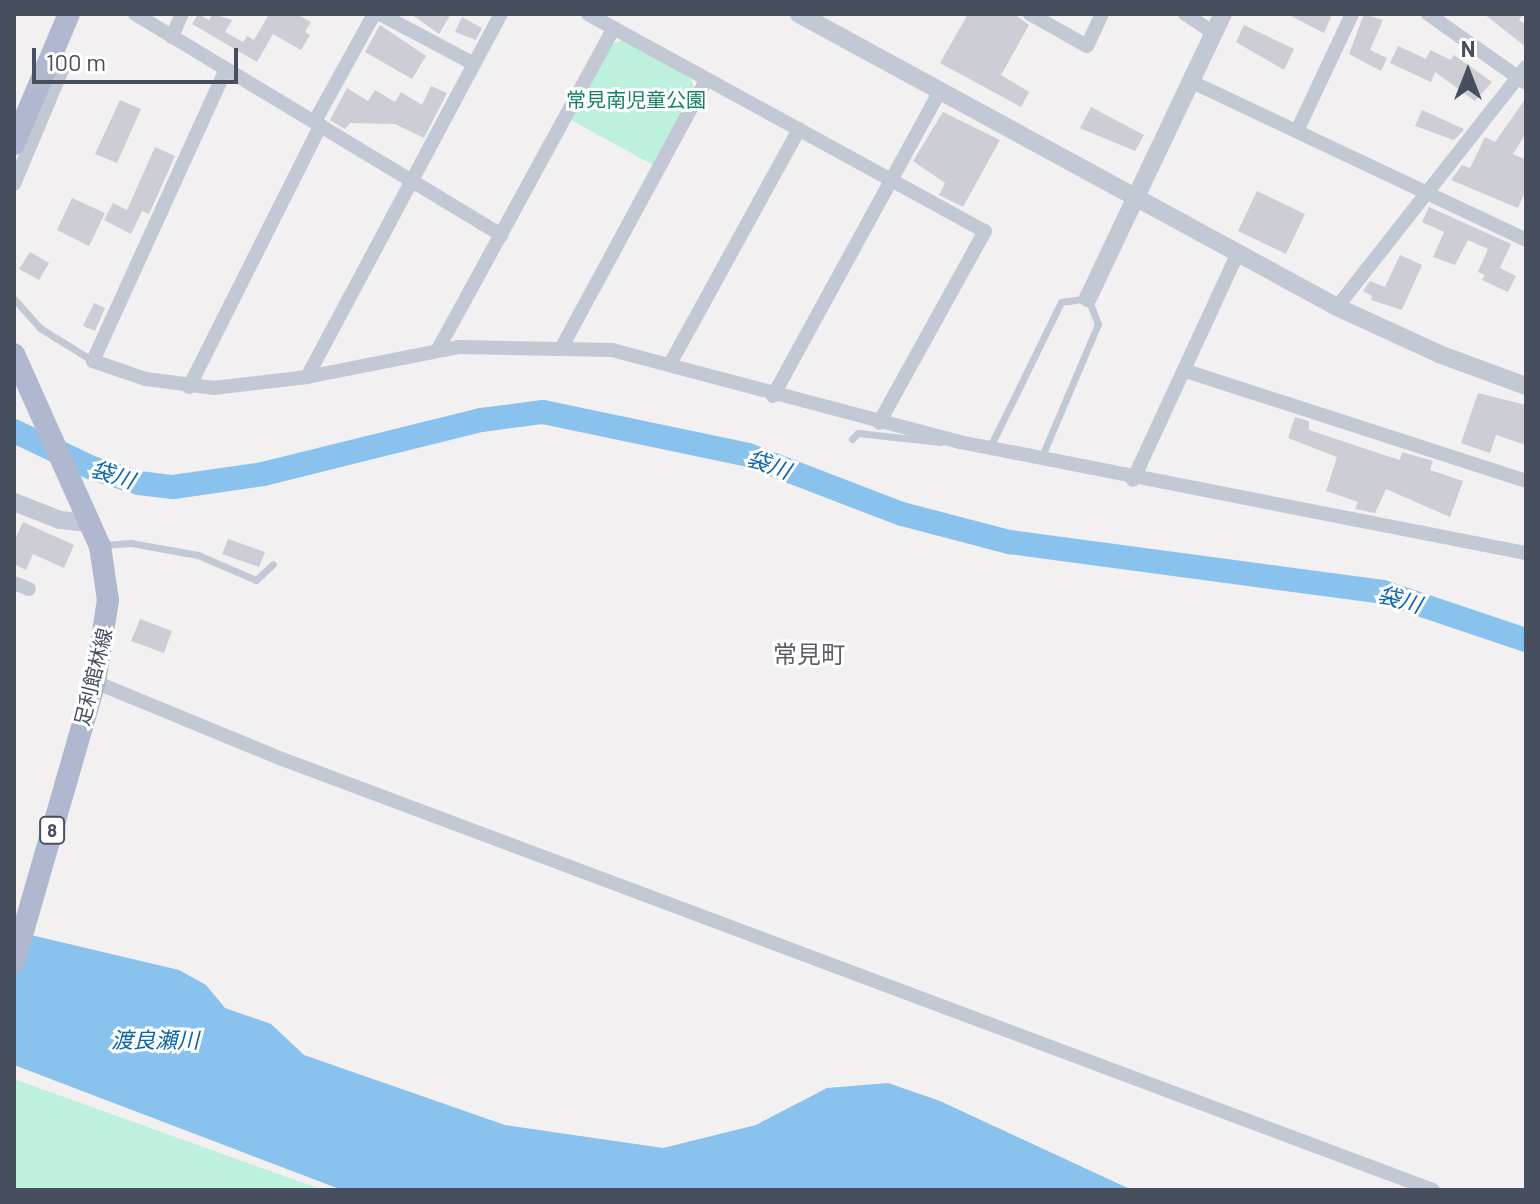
<!DOCTYPE html>
<meta charset="utf-8">
<style>
body{margin:0}
#map{position:relative;width:1540px;height:1204px;overflow:hidden;background:#f2f0f0;font-family:Barlow,"Noto Sans JP",sans-serif}
div>[style]{position:absolute}
[style*='--x']{left:calc(var(--x)*1px);top:calc(var(--y)*1px);width:calc(var(--w)*1px);rotate:calc(var(--a)*1deg)}
.green>*{inset:0;background:#bdf0dd}
.water>*{inset:0;background:#8ac2ee}
.river>*{height:24px;margin:-12px;padding:0 12px;transform-origin:12px;border-radius:12px;background:#8ac2ee}
.building>*{inset:0;background:#cccdd5}
.service>*{height:7px;margin:-3.5px;padding:0 3.5px;transform-origin:3.5px;border-radius:3.5px;background:#c3c8d5}
.minor>*{height:14px;margin:-7px;padding:0 7px;transform-origin:7px;border-radius:7px;background:#c3c8d5}
.tertiary>*{height:18px;margin:-9px;padding:0 9px;transform-origin:9px;border-radius:9px;background:#c3c8d5}
.primary>*{height:22px;margin:-11px;padding:0 11px;transform-origin:11px;border-radius:11px;background:#afb8cf}
span{translate:-50% -50%;white-space:nowrap;text-align:center;line-height:1.15;-webkit-text-stroke:6px #fff;paint-order:stroke}
.shield-label span{padding:2px 6px;background:#fff;border:2px solid;border-radius:6px;-webkit-text-stroke-width:0}
.shield-label{font-size:18px;color:#474e5e;font-weight:700}
.park-label{font-size:20px;color:#158265}
.street-label{font-size:20px;color:#474e5e}
.water-label{font-size:22px;color:#0965af;font-style:italic}
.quarter-label{font-size:24px;color:#5c5e65}
.frame{position:absolute;inset:0;border:16px solid #474e5e;pointer-events:none}
.north{position:absolute;left:1428px;top:32px;width:80px;height:80px;-webkit-text-stroke:6px #fff;paint-order:stroke;rotate:0deg;font-size:22px;font-weight:700;line-height:32px;text-align:center;color:#474e5e}
.north::after{content:'';display:block;margin:auto;width:28px;height:36px;background:#474e5e;clip-path:polygon(50% 0,100% 100%,50% 72%,0 100%)}
.scale{position:absolute;left:32px;top:48px;width:206px;height:36px;box-sizing:border-box;border:4px solid #474e5e;border-top:0;padding-left:10px;font-size:24px;line-height:28px;white-space:nowrap;color:#474e5e;-webkit-text-stroke:6px #fff;paint-order:stroke}
</style>
<div id="map">
<div class="green">
<div style="clip-path:polygon(624px 40px,689px 75px,695px 89px,653px 165px,571px 120px,612px 44px)"></div>
<div style="clip-path:polygon(14px 1079px,323px 1190px,14px 1190px)"></div>
</div>
<div class="water">
<div style="clip-path:polygon(14px 931px,179px 970px,206px 985px,225px 1008px,271px 1024px,304px 1055px,505px 1125px,663px 1148px,756px 1125px,827px 1088px,888px 1083px,940px 1101px,1132px 1190px,342px 1190px,14px 1065px)"></div>
</div>
<div class="river">
<div style="--x:14;--y:431;--w:86;--a:25.4"></div>
<div style="--x:92;--y:468;--w:49;--a:17.7"></div>
<div style="--x:139;--y:483;--w:34;--a:7"></div>
<div style="--x:173;--y:487;--w:91;--a:-8.2"></div>
<div style="--x:263;--y:474;--w:225;--a:-13.9"></div>
<div style="--x:481;--y:420;--w:63;--a:-7.4"></div>
<div style="--x:543;--y:412;--w:209;--a:11.8"></div>
<div style="--x:748;--y:455;--w:165;--a:21"></div>
<div style="--x:902;--y:514;--w:111;--a:14.7"></div>
<div style="--x:1009;--y:542;--w:377;--a:7.6"></div>
<div style="--x:1383;--y:592;--w:151;--a:18.6"></div>
</div>
<div class="building">
<div style="clip-path:polygon(198px 14px,209px 20px,213px 14px,232px 20px,225px 32px,243px 42px,247px 36px,254px 40px,269px 14px,296px 14px,311px 22px,305px 32px,310px 35px,301px 50px,273px 34px,257px 62px,192px 24px)"></div>
<div style="clip-path:polygon(411px 14px,451px 14px,439px 34px)"></div>
<div style="clip-path:polygon(968px 14px,1014px 14px,1029px 25px,1001px 75px,1029px 92px,1021px 107px,940px 63px)"></div>
<div style="clip-path:polygon(1287px 14px,1325px 14px,1331px 17px,1324px 33px)"></div>
<div style="clip-path:polygon(1364px 14px,1383px 20px,1370px 50px,1387px 58px,1381px 71px,1349px 54px)"></div>
<div style="clip-path:polygon(1484px 14px,1523px 14px,1519px 20px,1526px 25px,1526px 47px)"></div>
<div style="clip-path:polygon(462px 17px,482px 28px,476px 40px,455px 32px)"></div>
<div style="clip-path:polygon(380px 25px,426px 56px,412px 79px,365px 52px)"></div>
<div style="clip-path:polygon(1244px 25px,1294px 49px,1284px 70px,1236px 42px)"></div>
<div style="clip-path:polygon(1398px 46px,1426px 59px,1430px 50px,1451px 60px,1454px 55px,1492px 82px,1475px 101px,1435px 72px,1431px 82px,1390px 63px)"></div>
<div style="clip-path:polygon(431px 86px,447px 93px,424px 138px,395px 124px,350px 123px,345px 129px,330px 120px,347px 88px,368px 101px,375px 90px,395px 102px,401px 92px,422px 105px)"></div>
<div style="clip-path:polygon(1526px 98px,1526px 133px,1513px 154px,1526px 160px,1526px 190px,1518px 208px,1451px 180px,1462px 165px,1470px 168px,1485px 137px,1495px 142px)"></div>
<div style="clip-path:polygon(120px 100px,141px 109px,117px 163px,95px 154px)"></div>
<div style="clip-path:polygon(1091px 107px,1144px 135px,1135px 151px,1080px 128px)"></div>
<div style="clip-path:polygon(1422px 110px,1464px 129px,1462px 132px,1454px 140px,1415px 126px)"></div>
<div style="clip-path:polygon(943px 112px,1000px 140px,963px 207px,939px 195px,945px 183px,913px 161px)"></div>
<div style="clip-path:polygon(155px 147px,175px 156px,149px 214px,142px 211px,131px 234px,104px 220px,113px 203px,127px 210px)"></div>
<div style="clip-path:polygon(1257px 191px,1305px 214px,1286px 254px,1238px 231px)"></div>
<div style="clip-path:polygon(72px 198px,105px 213px,89px 246px,57px 230px)"></div>
<div style="clip-path:polygon(1429px 207px,1511px 244px,1500px 268px,1516px 276px,1508px 292px,1482px 280px,1485px 275px,1478px 272px,1488px 249px,1468px 240px,1455px 265px,1433px 257px,1444px 232px,1422px 222px)"></div>
<div style="clip-path:polygon(30px 252px,49px 263px,39px 280px,19px 269px)"></div>
<div style="clip-path:polygon(1400px 255px,1422px 265px,1402px 310px,1371px 300px,1372px 296px,1363px 291px,1370px 281px,1385px 287px)"></div>
<div style="clip-path:polygon(94px 303px,105px 308px,95px 331px,83px 326px)"></div>
<div style="clip-path:polygon(1478px 393px,1526px 405px,1526px 445px,1496px 435px,1490px 453px,1461px 443px)"></div>
<div style="clip-path:polygon(1295px 417px,1309px 421px,1309px 430px,1381px 454px,1400px 460px,1402px 452px,1433px 461px,1430px 470px,1463px 481px,1450px 517px,1386px 489px,1375px 513px,1355px 509px,1358px 502px,1326px 491px,1337px 457px,1288px 438px)"></div>
<div style="clip-path:polygon(23px 522px,74px 545px,64px 568px,33px 554px,26px 570px,14px 564px,14px 541px)"></div>
<div style="clip-path:polygon(228px 539px,265px 552px,259px 567px,222px 554px)"></div>
<div style="clip-path:polygon(140px 619px,172px 631px,164px 653px,131px 641px)"></div>
</div>
<div class="service">
<div style="--x:14;--y:299;--w:39;--a:48"></div>
<div style="--x:40;--y:328;--w:62;--a:31.9"></div>
<div style="--x:852;--y:439;--w:8;--a:-45"></div>
<div style="--x:858;--y:433;--w:83;--a:6.2"></div>
<div style="--x:990;--y:447;--w:161;--a:-63.9"></div>
<div style="--x:1061;--y:302;--w:27;--a:-8"></div>
<div style="--x:1088;--y:298;--w:28;--a:69"></div>
<div style="--x:1098;--y:324;--w:146;--a:113"></div>
<div style="--x:103;--y:545;--w:28;--a:-4"></div>
<div style="--x:131;--y:543;--w:68;--a:10.2"></div>
<div style="--x:198;--y:555;--w:63;--a:23.3"></div>
<div style="--x:256;--y:580;--w:23;--a:-43"></div>
</div>
<div class="minor">
<div style="--x:135;--y:14;--w:428;--a:31.1"></div>
<div style="--x:380;--y:14;--w:106;--a:28"></div>
<div style="--x:588;--y:14;--w:452;--a:28.7"></div>
<div style="--x:985;--y:231;--w:219;--a:118.9"></div>
<div style="--x:1030;--y:14;--w:65;--a:29.3"></div>
<div style="--x:1087;--y:46;--w:35;--a:-65"></div>
<div style="--x:1185;--y:14;--w:35;--a:33"></div>
<div style="--x:1428;--y:14;--w:120;--a:35.1"></div>
<div style="--x:172;--y:37;--w:25;--a:-67"></div>
<div style="--x:226;--y:69;--w:321;--a:114.5"></div>
<div style="--x:93;--y:361;--w:56;--a:18.8"></div>
<div style="--x:146;--y:379;--w:69;--a:7.5"></div>
<div style="--x:214;--y:388;--w:94;--a:-6.7"></div>
<div style="--x:307;--y:377;--w:154;--a:-11.2"></div>
<div style="--x:458;--y:347;--w:154;--a:1.1"></div>
<div style="--x:612;--y:350;--w:360;--a:14.8"></div>
<div style="--x:960;--y:442;--w:577;--a:11.1"></div>
<div style="--x:1190;--y:81;--w:372;--a:25.3"></div>
<div style="--x:315;--y:121;--w:122;--a:-61.1"></div>
<div style="--x:1297;--y:131;--w:129;--a:-64.8"></div>
<div style="--x:14;--y:184;--w:124;--a:-67.2"></div>
<div style="--x:62;--y:70;--w:19;--a:-129"></div>
<div style="--x:1337;--y:307;--w:305;--a:-51.8"></div>
<div style="--x:563;--y:345;--w:302;--a:-61.6"></div>
<div style="--x:437;--y:351;--w:368;--a:-61.3"></div>
<div style="--x:670;--y:364;--w:268;--a:-61.2"></div>
<div style="--x:1186;--y:371;--w:357;--a:17.9"></div>
<div style="--x:307;--y:377;--w:412;--a:-61.9"></div>
<div style="--x:189;--y:387;--w:293;--a:-63.3"></div>
<div style="--x:773;--y:396;--w:348;--a:-61.3"></div>
<div style="--x:1133;--y:480;--w:250;--a:-65.2"></div>
<div style="--x:14;--y:583;--w:16;--a:22"></div>
<div style="--x:95;--y:682;--w:202;--a:22.4"></div>
<div style="--x:282;--y:759;--w:1229;--a:20.53"></div>
</div>
<div class="tertiary">
<div style="--x:799;--y:14;--w:613;--a:28.57"></div>
<div style="--x:1337;--y:307;--w:112;--a:24.7"></div>
<div style="--x:1439;--y:354;--w:93;--a:20.2"></div>
<div style="--x:1088;--y:298;--w:314;--a:-64.6"></div>
<div style="--x:14;--y:502;--w:49;--a:21.4"></div>
<div style="--x:60;--y:520;--w:31;--a:6"></div>
</div>
<div class="primary">
<div style="--x:14;--y:144;--w:141;--a:-67.1"></div>
<div style="--x:14;--y:354;--w:210;--a:65.9"></div>
<div style="--x:100;--y:546;--w:55;--a:81.6"></div>
<div style="--x:108;--y:600;--w:83;--a:99"></div>
<div style="--x:95;--y:682;--w:292;--a:106.1"></div>
</div>
<div class="shield-label">
<span style="left:52px;top:830px">8</span>
</div>
<div class="park-label">
<span style="left:636px;top:99px">常見南児童公園</span>
</div>
<div class="street-label">
<span style="left:93px;top:677px;rotate:-76deg">足利館林線</span>
</div>
<div class="water-label">
<span style="left:769px;top:464px;rotate:20deg">袋川</span>
<span style="left:113px;top:474px;rotate:18deg">袋川</span>
<span style="left:1400px;top:599px;rotate:16deg">袋川</span>
<span style="left:155px;top:1040px">渡良瀬川</span>
</div>
<div class="quarter-label">
<span style="left:809px;top:654px">常見町</span>
</div>
<div class="frame"></div>
<div class="north">N</div>
<div class="scale">100 m</div>
</div>
